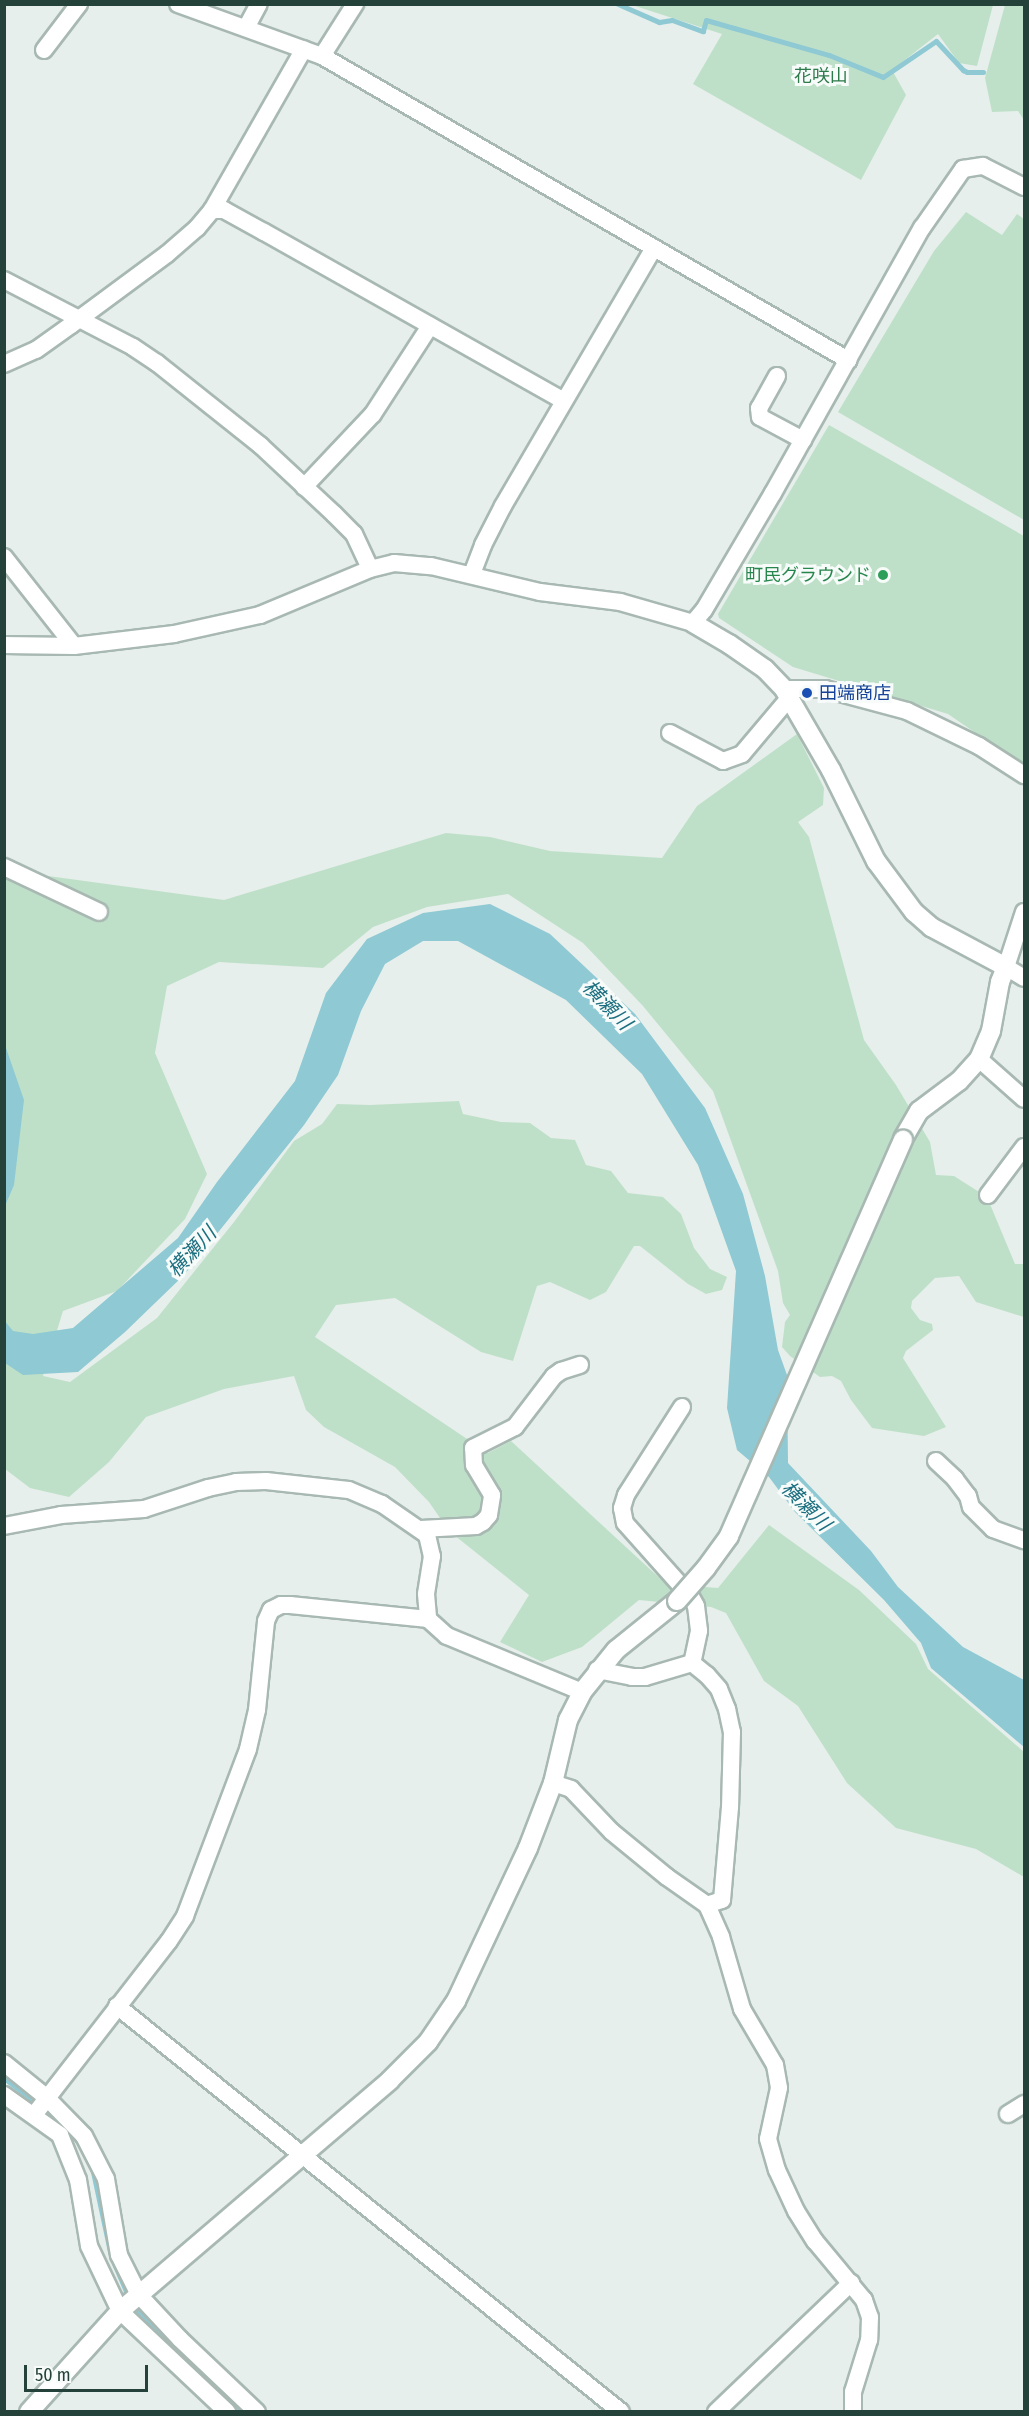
<!DOCTYPE html>
<meta charset="utf-8">
<style>
body{margin:0}
#map{position:relative;width:1029px;height:2416px;overflow:hidden;background:#e6efeb;font-family:"Fira Sans Condensed","Noto Sans JP",sans-serif}
div>[style]{position:absolute}
[style*='--x']{left:calc(var(--x)*1px);top:calc(var(--y)*1px);width:calc(var(--w)*1px);rotate:calc(var(--a)*1deg)}
.green>*{inset:0;background:#bfe0c8}
.water>*{inset:0;background:#8ec9d4}
.stream>*{height:5px;margin:-2.5px;padding:0 2.5px;transform-origin:2.5px;border-radius:2.5px;background:#8ec9d4}
.roads{filter:drop-shadow(2px 0 #a8b8b2) drop-shadow(-2px 0 #a8b8b2) drop-shadow(0 2px #a8b8b2) drop-shadow(0 -2px #a8b8b2)}
.minor>*{height:16px;margin:-8px;padding:0 8px;transform-origin:8px;border-radius:8px;background:#fff}
.tertiary>*{height:18px;margin:-9px;padding:0 9px;transform-origin:9px;border-radius:9px;background:#fff}
.bridges{filter:drop-shadow(2px 0 #a8b8b2) drop-shadow(-2px 0 #a8b8b2) drop-shadow(0 2px #a8b8b2) drop-shadow(0 -2px #a8b8b2)}
.tertiary-bridge>*{height:18px;margin:-9px;padding:0 9px;transform-origin:9px;border-radius:9px;background:#fff}
.dots>*{width:16px;height:16px;translate:-50% -50%;box-sizing:border-box;border:3px solid #f7fbf9;border-radius:50%}
span{translate:-50% -50%;white-space:nowrap;text-align:center;line-height:1.15;-webkit-text-stroke:6px #f7fbf9;paint-order:stroke}
.park-label{font-size:18px;color:#2d7a4b}
.leisure-label{font-size:18px;color:#27864d}
.right{translate:-100% -50%;text-align:right}
.transit-label{font-size:18px;color:#164399}
.left{translate:0 -50%;text-align:left}
.water-label{font-size:20px;color:#1c6f80;font-style:italic}
.frame{position:absolute;inset:0;border:6px solid #24423a;pointer-events:none}
.scale{position:absolute;left:24px;top:2365px;width:124px;height:27px;box-sizing:border-box;border:3px solid #24423a;border-top:0;padding-left:8px;font-size:18px;line-height:21px;white-space:nowrap;color:#24423a;-webkit-text-stroke:4px #f7fbf9;paint-order:stroke}
</style>
<div id="map">
<div class="green">
<div style="clip-path:polygon(632px 5px,993px 5px,977px 66px,959px 63px,938px 34px,892px 70px,906px 95px,861px 180px,693px 84px,722px 34px)"></div>
<div style="clip-path:polygon(1005px 5px,1024px 5px,1024px 120px,1018px 111px,992px 112px,985px 78px)"></div>
<div style="clip-path:polygon(966px 212px,1002px 235px,1017px 214px,1024px 219px,1024px 520px,838px 412px,934px 251px)"></div>
<div style="clip-path:polygon(829px 425px,1024px 536px,1024px 766px,948px 714px,793px 667px,719px 618px,718px 614px)"></div>
<div style="clip-path:polygon(797px 734px,824px 788px,823px 805px,798px 822px,809px 837px,864px 1040px,896px 1085px,930px 1142px,936px 1175px,954px 1176px,987px 1197px,1015px 1264px,1024px 1264px,1024px 1317px,976px 1302px,959px 1276px,935px 1278px,912px 1301px,911px 1308px,920px 1320px,932px 1324px,933px 1330px,906px 1351px,903px 1358px,946px 1427px,924px 1436px,872px 1428px,851px 1400px,841px 1381px,832px 1376px,820px 1377px,790px 1356px,782px 1347px,785px 1322px,790px 1315px,783px 1303px,778px 1271px,713px 1091px,643px 1006px,583px 943px,508px 894px,427px 907px,373px 927px,323px 968px,219px 962px,167px 986px,155px 1053px,207px 1174px,185px 1219px,117px 1291px,63px 1311px,43px 1376px,70px 1382px,157px 1318px,234px 1222px,294px 1141px,322px 1124px,337px 1104px,370px 1105px,459px 1101px,463px 1114px,501px 1122px,530px 1123px,551px 1138px,575px 1140px,586px 1165px,611px 1171px,628px 1193px,663px 1197px,681px 1214px,694px 1248px,710px 1269px,727px 1277px,722px 1290px,706px 1294px,688px 1284px,640px 1246px,634px 1246px,606px 1292px,590px 1300px,550px 1282px,537px 1286px,513px 1361px,481px 1352px,395px 1298px,336px 1305px,315px 1337px,488px 1453px,511px 1441px,666px 1584px,718px 1588px,769px 1525px,859px 1590px,916px 1644px,928px 1669px,1024px 1752px,1024px 1877px,976px 1849px,896px 1828px,847px 1783px,798px 1706px,764px 1681px,726px 1613px,711px 1607px,639px 1600px,582px 1647px,542px 1662px,500px 1642px,529px 1595px,449px 1531px,429px 1502px,395px 1467px,324px 1427px,306px 1410px,294px 1376px,224px 1389px,146px 1417px,109px 1462px,69px 1497px,30px 1488px,5px 1469px,4px 1132px,9px 1069px,4px 1043px,4px 870px,224px 900px,446px 833px,490px 837px,550px 851px,662px 858px,697px 806px)"></div>
</div>
<div class="water">
<div style="clip-path:polygon(490px 904px,550px 934px,635px 1014px,705px 1108px,743px 1194px,765px 1276px,778px 1350px,787px 1375px,788px 1463px,871px 1551px,898px 1587px,963px 1647px,1024px 1680px,1024px 1747px,931px 1668px,921px 1643px,884px 1600px,795px 1512px,769px 1477px,737px 1450px,727px 1408px,736px 1271px,698px 1165px,642px 1074px,566px 1000px,458px 941px,423px 941px,385px 964px,361px 1011px,338px 1075px,304px 1125px,184px 1275px,125px 1332px,78px 1372px,23px 1375px,5px 1363px,4px 1320px,13px 1331px,33px 1334px,73px 1328px,178px 1238px,217px 1182px,295px 1081px,326px 993px,367px 939px,423px 913px)"></div>
<div style="clip-path:polygon(5px 1045px,24px 1100px,14px 1185px,5px 1206px)"></div>
</div>
<div class="stream">
<div style="--x:618;--y:4;--w:45;--a:23.7"></div>
<div style="--x:659;--y:22;--w:13;--a:-9"></div>
<div style="--x:672;--y:20;--w:33;--a:20"></div>
<div style="--x:703;--y:31;--w:11;--a:-75"></div>
<div style="--x:706;--y:20;--w:29;--a:16"></div>
<div style="--x:734;--y:28;--w:99;--a:15.9"></div>
<div style="--x:829;--y:55;--w:58;--a:22.2"></div>
<div style="--x:883;--y:77;--w:64;--a:-34.2"></div>
<div style="--x:936;--y:41;--w:40;--a:47"></div>
<div style="--x:963;--y:70;--w:4;--a:27"></div>
<div style="--x:967;--y:72;--w:16;--a:0"></div>
<div style="--x:4;--y:2078;--w:43;--a:37.4"></div>
<div style="--x:92;--y:2167;--w:87;--a:78"></div>
<div style="--x:114;--y:2263;--w:38;--a:67"></div>
<div style="--x:129;--y:2298;--w:26;--a:54"></div>
<div style="--x:144;--y:2319;--w:136;--a:43.2"></div>
</div>
<div class="roads">
<div class="minor">
<div style="--x:178;--y:4;--w:153;--a:19.9"></div>
<div style="--x:322;--y:56;--w:608;--a:30.03"></div>
<div style="--x:246;--y:28;--w:27;--a:-62"></div>
<div style="--x:44;--y:50;--w:58;--a:-52.7"></div>
<div style="--x:322;--y:56;--w:62;--a:-57.6"></div>
<div style="--x:212;--y:210;--w:12;--a:0"></div>
<div style="--x:224;--y:210;--w:46;--a:28.8"></div>
<div style="--x:264;--y:232;--w:344;--a:29.4"></div>
<div style="--x:4;--y:280;--w:145;--a:27.4"></div>
<div style="--x:133;--y:347;--w:29;--a:34"></div>
<div style="--x:157;--y:363;--w:132;--a:38.5"></div>
<div style="--x:260;--y:445;--w:101;--a:43"></div>
<div style="--x:334;--y:514;--w:28;--a:45"></div>
<div style="--x:354;--y:534;--w:38;--a:65"></div>
<div style="--x:4;--y:364;--w:35;--a:-24"></div>
<div style="--x:36;--y:350;--w:43;--a:-35.5"></div>
<div style="--x:71;--y:325;--w:119;--a:-36.5"></div>
<div style="--x:167;--y:254;--w:40;--a:-41"></div>
<div style="--x:197;--y:228;--w:23;--a:-50"></div>
<div style="--x:212;--y:210;--w:185;--a:-60.3"></div>
<div style="--x:777;--y:376;--w:37;--a:119"></div>
<div style="--x:759;--y:408;--w:9;--a:84"></div>
<div style="--x:760;--y:417;--w:49;--a:28.1"></div>
<div style="--x:304;--y:487;--w:100;--a:-46.6"></div>
<div style="--x:373;--y:414;--w:105;--a:-57.1"></div>
<div style="--x:4;--y:557;--w:113;--a:51.8"></div>
<div style="--x:472;--y:574;--w:31;--a:-69"></div>
<div style="--x:483;--y:545;--w:44;--a:-62.9"></div>
<div style="--x:503;--y:506;--w:299;--a:-59.7"></div>
<div style="--x:4;--y:645;--w:70;--a:0.8"></div>
<div style="--x:74;--y:646;--w:101;--a:-6.8"></div>
<div style="--x:174;--y:634;--w:88;--a:-12.5"></div>
<div style="--x:260;--y:615;--w:119;--a:-22.7"></div>
<div style="--x:370;--y:569;--w:25;--a:-14"></div>
<div style="--x:394;--y:563;--w:37;--a:5"></div>
<div style="--x:431;--y:566;--w:112;--a:13.4"></div>
<div style="--x:540;--y:592;--w:81;--a:7.1"></div>
<div style="--x:620;--y:602;--w:76;--a:16"></div>
<div style="--x:693;--y:623;--w:17;--a:-50"></div>
<div style="--x:704;--y:610;--w:136;--a:-59.5"></div>
<div style="--x:773;--y:493;--w:304;--a:-60.7"></div>
<div style="--x:922;--y:228;--w:72;--a:-55.2"></div>
<div style="--x:963;--y:169;--w:20;--a:-9"></div>
<div style="--x:983;--y:166;--w:46;--a:27.1"></div>
<div style="--x:784;--y:689;--w:41;--a:0"></div>
<div style="--x:825;--y:689;--w:85;--a:15"></div>
<div style="--x:907;--y:711;--w:80;--a:25.9"></div>
<div style="--x:979;--y:746;--w:54;--a:32.8"></div>
<div style="--x:670;--y:733;--w:60;--a:27.8"></div>
<div style="--x:723;--y:761;--w:20;--a:-20"></div>
<div style="--x:742;--y:754;--w:75;--a:-49.9"></div>
<div style="--x:4;--y:867;--w:105;--a:25.3"></div>
<div style="--x:1024;--y:912;--w:58;--a:108.1"></div>
<div style="--x:1006;--y:967;--w:21;--a:31"></div>
<div style="--x:979;--y:1059;--w:60;--a:41.6"></div>
<div style="--x:988;--y:1195;--w:60;--a:-53.1"></div>
<div style="--x:682;--y:1407;--w:104;--a:122.5"></div>
<div style="--x:626;--y:1495;--w:14;--a:107"></div>
<div style="--x:622;--y:1508;--w:15;--a:79"></div>
<div style="--x:625;--y:1523;--w:99;--a:48.3"></div>
<div style="--x:691;--y:1597;--w:10;--a:61"></div>
<div style="--x:696;--y:1606;--w:25;--a:83"></div>
<div style="--x:699;--y:1631;--w:33;--a:102"></div>
<div style="--x:936;--y:1461;--w:26;--a:43"></div>
<div style="--x:955;--y:1479;--w:21;--a:53"></div>
<div style="--x:968;--y:1496;--w:11;--a:75"></div>
<div style="--x:971;--y:1507;--w:31;--a:45"></div>
<div style="--x:993;--y:1529;--w:33;--a:20"></div>
<div style="--x:4;--y:1526;--w:58;--a:-10.9"></div>
<div style="--x:61;--y:1515;--w:83;--a:-4.1"></div>
<div style="--x:144;--y:1509;--w:67;--a:-18.2"></div>
<div style="--x:208;--y:1488;--w:29;--a:-12"></div>
<div style="--x:236;--y:1482;--w:30;--a:-2"></div>
<div style="--x:266;--y:1481;--w:83;--a:6.2"></div>
<div style="--x:349;--y:1490;--w:36;--a:23"></div>
<div style="--x:382;--y:1504;--w:55;--a:34.6"></div>
<div style="--x:427;--y:1535;--w:22;--a:77"></div>
<div style="--x:432;--y:1556;--w:38;--a:99"></div>
<div style="--x:426;--y:1594;--w:25;--a:85"></div>
<div style="--x:421;--y:1529;--w:55;--a:-3.1"></div>
<div style="--x:476;--y:1526;--w:8;--a:-30"></div>
<div style="--x:483;--y:1522;--w:9;--a:-49"></div>
<div style="--x:489;--y:1515;--w:20;--a:-81"></div>
<div style="--x:492;--y:1495;--w:35;--a:-121"></div>
<div style="--x:474;--y:1465;--w:17;--a:-93"></div>
<div style="--x:473;--y:1448;--w:47;--a:-26.6"></div>
<div style="--x:515;--y:1427;--w:64;--a:-52.6"></div>
<div style="--x:554;--y:1376;--w:9;--a:-36"></div>
<div style="--x:561;--y:1371;--w:20;--a:-18"></div>
<div style="--x:597;--y:1670;--w:36;--a:11"></div>
<div style="--x:632;--y:1677;--w:13;--a:0"></div>
<div style="--x:645;--y:1677;--w:49;--a:-16.6"></div>
<div style="--x:692;--y:1663;--w:19;--a:39"></div>
<div style="--x:707;--y:1675;--w:18;--a:49"></div>
<div style="--x:719;--y:1689;--w:22;--a:68"></div>
<div style="--x:727;--y:1709;--w:24;--a:78"></div>
<div style="--x:732;--y:1732;--w:75;--a:91.5"></div>
<div style="--x:730;--y:1807;--w:93;--a:94.9"></div>
<div style="--x:722;--y:1900;--w:16;--a:162"></div>
<div style="--x:553;--y:1783;--w:19;--a:18"></div>
<div style="--x:571;--y:1789;--w:59;--a:46.4"></div>
<div style="--x:612;--y:1832;--w:71;--a:39.3"></div>
<div style="--x:667;--y:1877;--w:49;--a:35"></div>
<div style="--x:707;--y:1905;--w:35;--a:66"></div>
<div style="--x:721;--y:1937;--w:75;--a:73.7"></div>
<div style="--x:742;--y:2009;--w:65;--a:59.5"></div>
<div style="--x:775;--y:2065;--w:23;--a:80"></div>
<div style="--x:779;--y:2088;--w:52;--a:102.2"></div>
<div style="--x:768;--y:2139;--w:32;--a:74"></div>
<div style="--x:777;--y:2170;--w:45;--a:65.1"></div>
<div style="--x:796;--y:2211;--w:36;--a:58"></div>
<div style="--x:815;--y:2241;--w:77;--a:50.3"></div>
<div style="--x:864;--y:2300;--w:18;--a:71"></div>
<div style="--x:870;--y:2317;--w:23;--a:92"></div>
<div style="--x:869;--y:2340;--w:54;--a:107.1"></div>
<div style="--x:853;--y:2392;--w:20;--a:90"></div>
<div style="--x:117;--y:2006;--w:647;--a:38.85"></div>
<div style="--x:4;--y:2063;--w:54;--a:39"></div>
<div style="--x:46;--y:2097;--w:54;--a:45.7"></div>
<div style="--x:84;--y:2136;--w:48;--a:62.9"></div>
<div style="--x:106;--y:2179;--w:77;--a:80.3"></div>
<div style="--x:119;--y:2255;--w:45;--a:63.4"></div>
<div style="--x:139;--y:2295;--w:60;--a:47"></div>
<div style="--x:180;--y:2339;--w:106;--a:43.5"></div>
<div style="--x:4;--y:2095;--w:69;--a:35.5"></div>
<div style="--x:60;--y:2135;--w:48;--a:68.2"></div>
<div style="--x:78;--y:2180;--w:67;--a:80.5"></div>
<div style="--x:89;--y:2246;--w:72;--a:64.5"></div>
<div style="--x:120;--y:2311;--w:147;--a:43.3"></div>
<div style="--x:1008;--y:2114;--w:19;--a:-32"></div>
<div style="--x:34;--y:2115;--w:220;--a:-52.2"></div>
<div style="--x:169;--y:1941;--w:30;--a:-57"></div>
<div style="--x:185;--y:1916;--w:178;--a:-69.3"></div>
<div style="--x:248;--y:1749;--w:40;--a:-77"></div>
<div style="--x:257;--y:1710;--w:89;--a:-84.2"></div>
<div style="--x:266;--y:1621;--w:12;--a:-66"></div>
<div style="--x:271;--y:1610;--w:11;--a:-27"></div>
<div style="--x:281;--y:1605;--w:9;--a:0"></div>
<div style="--x:290;--y:1605;--w:139;--a:5.8"></div>
<div style="--x:428;--y:1619;--w:25;--a:42"></div>
<div style="--x:447;--y:1636;--w:146;--a:22.5"></div>
<div style="--x:716;--y:2412;--w:187;--a:-43.7"></div>
</div>
<div class="tertiary">
<div style="--x:693;--y:623;--w:42;--a:30.3"></div>
<div style="--x:729;--y:644;--w:44;--a:34.8"></div>
<div style="--x:765;--y:669;--w:28;--a:46"></div>
<div style="--x:784;--y:689;--w:94;--a:59.9"></div>
<div style="--x:831;--y:770;--w:102;--a:63.7"></div>
<div style="--x:876;--y:861;--w:64;--a:53.3"></div>
<div style="--x:914;--y:912;--w:23;--a:41"></div>
<div style="--x:931;--y:927;--w:85;--a:28.1"></div>
<div style="--x:1006;--y:967;--w:16;--a:112"></div>
<div style="--x:1000;--y:982;--w:50;--a:100.4"></div>
<div style="--x:991;--y:1031;--w:30;--a:113"></div>
<div style="--x:979;--y:1059;--w:30;--a:132"></div>
<div style="--x:959;--y:1081;--w:50;--a:143.1"></div>
<div style="--x:919;--y:1111;--w:32;--a:120"></div>
<div style="--x:29;--y:2412;--w:136;--a:-48"></div>
<div style="--x:120;--y:2311;--w:355;--a:-40.5"></div>
<div style="--x:390;--y:2080;--w:54;--a:-45"></div>
<div style="--x:428;--y:2042;--w:50;--a:-55.7"></div>
<div style="--x:456;--y:2001;--w:169;--a:-64.8"></div>
<div style="--x:528;--y:1848;--w:70;--a:-69"></div>
<div style="--x:553;--y:1783;--w:65;--a:-76.6"></div>
<div style="--x:568;--y:1720;--w:31;--a:-63"></div>
<div style="--x:582;--y:1692;--w:54;--a:-51"></div>
<div style="--x:616;--y:1650;--w:78;--a:-38.8"></div>
</div>
</div>
<div class="bridges">
<div class="tertiary-bridge">
<div style="--x:677;--y:1601;--w:44;--a:-48.7"></div>
<div style="--x:706;--y:1568;--w:39;--a:-54"></div>
<div style="--x:729;--y:1536;--w:433;--a:-66.3"></div>
</div>
</div>
<div class="dots">
<div style="left:883px;top:575px;background:#2e9e5b"></div>
<div style="left:807px;top:693px;background:#1a4fb4"></div>
</div>
<div class="park-label">
<span style="left:821px;top:76px">花咲山</span>
</div>
<div class="leisure-label">
<span class="right" style="left:871px;top:575px">町民グラウンド</span>
</div>
<div class="transit-label">
<span class="left" style="left:819px;top:693px">田端商店</span>
</div>
<div class="water-label">
<span style="left:607px;top:1005px;rotate:46deg">横瀬川</span>
<span style="left:192px;top:1252px;rotate:-47deg">横瀬川</span>
<span style="left:806px;top:1506px;rotate:45deg">横瀬川</span>
</div>
<div class="frame"></div>
<div class="scale">50 m</div>
</div>
